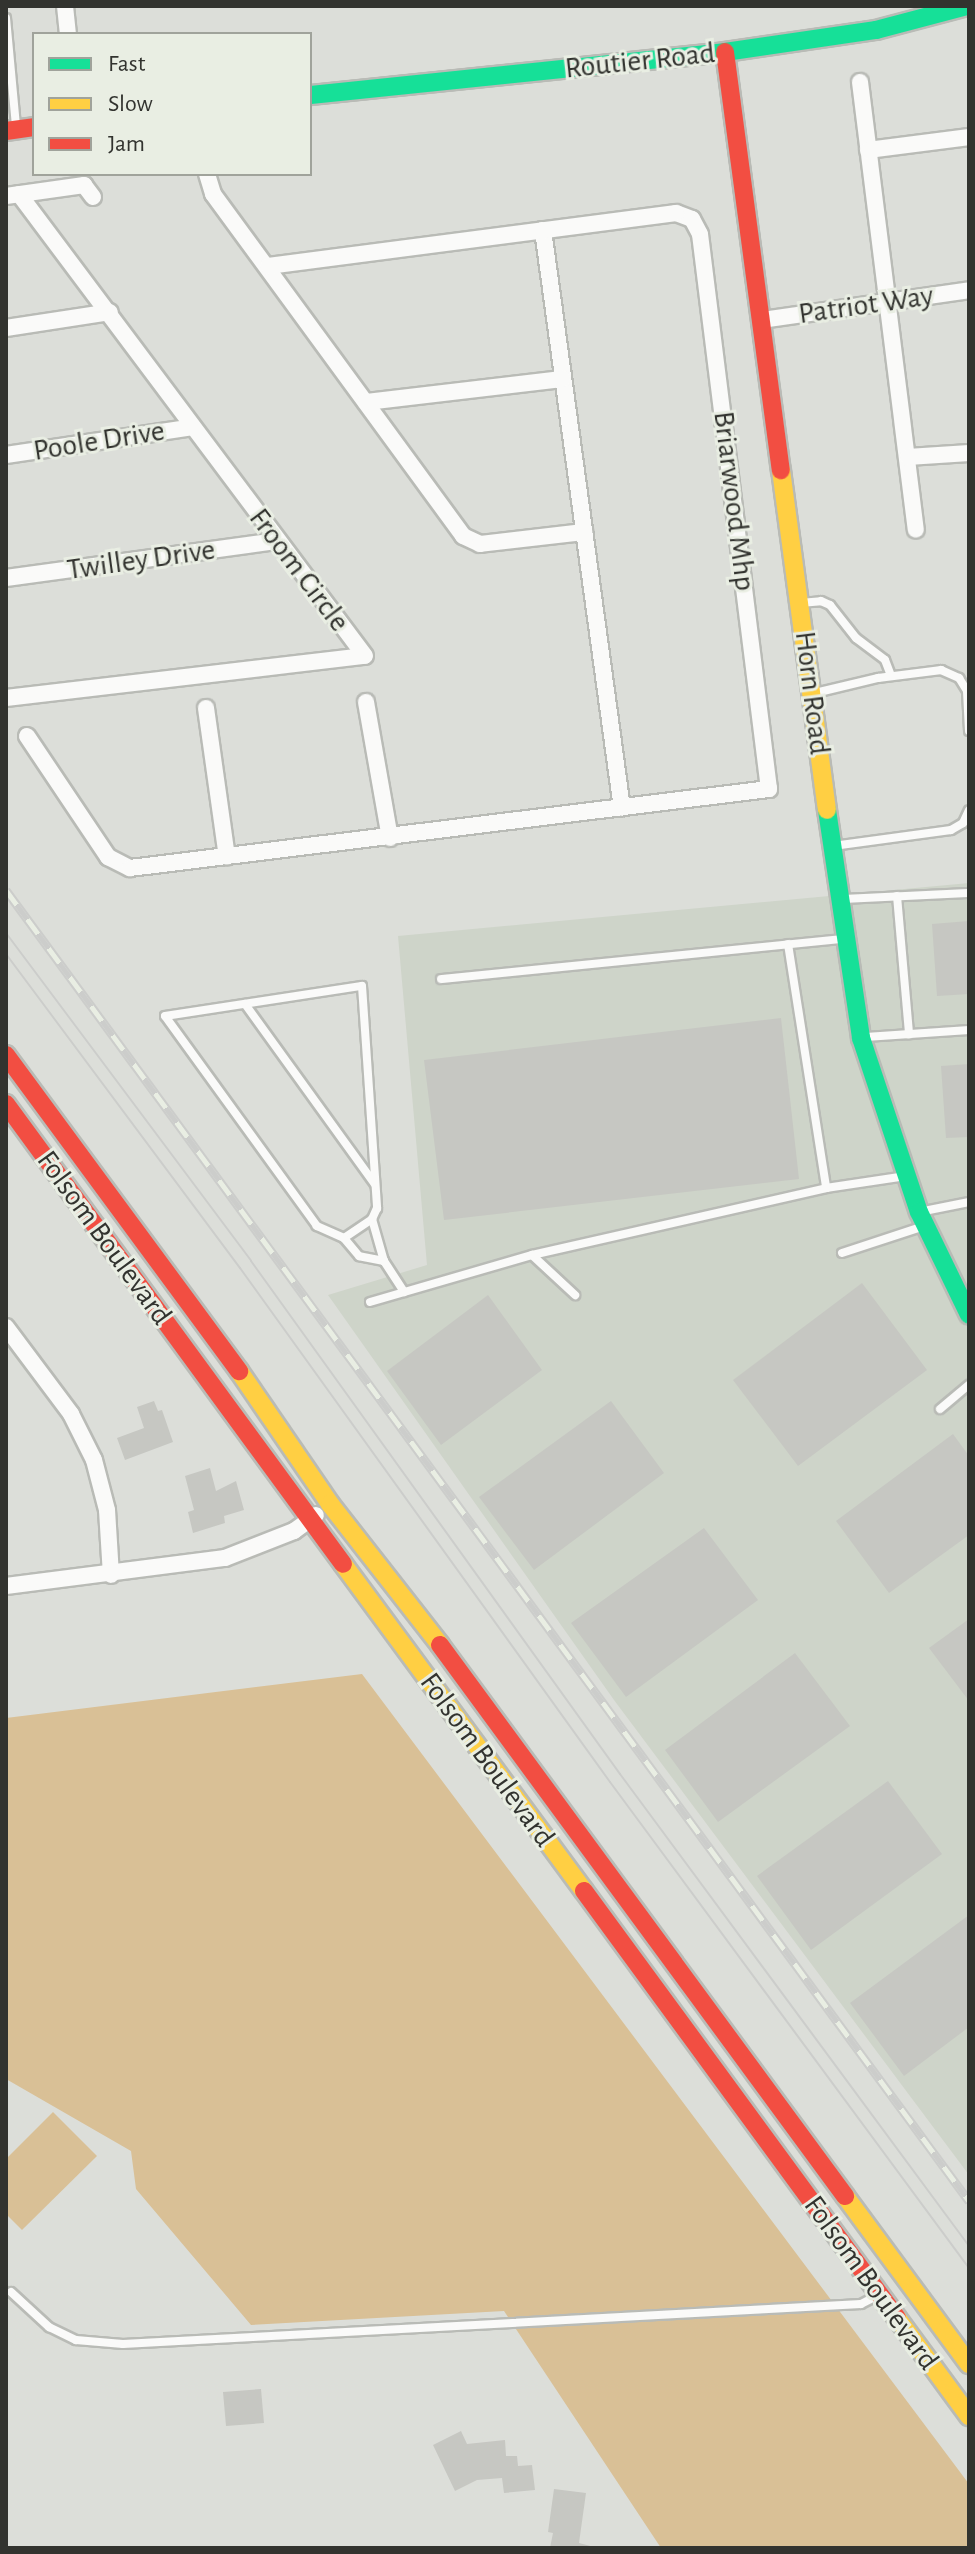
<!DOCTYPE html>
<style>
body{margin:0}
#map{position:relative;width:975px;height:2554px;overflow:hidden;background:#dcded9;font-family:"Alegreya Sans",sans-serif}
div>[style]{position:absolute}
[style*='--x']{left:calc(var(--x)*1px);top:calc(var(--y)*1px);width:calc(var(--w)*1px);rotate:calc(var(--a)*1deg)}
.built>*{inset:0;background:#ced4c9}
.green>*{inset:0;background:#d9c096}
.building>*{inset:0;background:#c6c7c2}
.roads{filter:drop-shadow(2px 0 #b9bbb6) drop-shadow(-2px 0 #b9bbb6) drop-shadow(0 2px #b9bbb6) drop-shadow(0 -2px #b9bbb6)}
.lane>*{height:8px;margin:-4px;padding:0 4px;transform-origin:4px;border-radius:4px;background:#fafaf9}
.street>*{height:16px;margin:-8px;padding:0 8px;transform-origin:8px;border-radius:8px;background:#fafaf9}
.fast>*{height:18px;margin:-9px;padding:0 9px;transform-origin:9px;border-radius:9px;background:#16e098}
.slow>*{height:18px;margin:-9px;padding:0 9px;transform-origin:9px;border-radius:9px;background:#ffcf43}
.jam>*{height:18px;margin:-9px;padding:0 9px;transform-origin:9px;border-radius:9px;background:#f24e42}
.tram>*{height:2px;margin:-1px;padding:0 1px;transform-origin:1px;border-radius:1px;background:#cccdcb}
.rail>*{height:9px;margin-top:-4.5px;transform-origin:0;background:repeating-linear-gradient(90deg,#e9eee3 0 18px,#cccdcb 0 36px);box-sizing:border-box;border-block:2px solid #cccdcb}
span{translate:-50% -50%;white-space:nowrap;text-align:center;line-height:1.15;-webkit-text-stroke:6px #e9eee3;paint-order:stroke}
.street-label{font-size:30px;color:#32332f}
.frame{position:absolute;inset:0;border:8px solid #32332f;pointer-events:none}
.legend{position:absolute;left:32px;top:32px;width:280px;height:144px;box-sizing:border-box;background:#e9eee3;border:2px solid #a0a39b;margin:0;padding:10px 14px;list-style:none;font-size:24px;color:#32332f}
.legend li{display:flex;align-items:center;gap:16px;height:40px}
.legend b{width:40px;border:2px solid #a0a39b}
</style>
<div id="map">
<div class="built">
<div style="clip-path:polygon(969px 883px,969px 2175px,614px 1700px,328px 1295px,427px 1265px,398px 936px)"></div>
</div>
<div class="green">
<div style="clip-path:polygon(362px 1674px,969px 2484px,969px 2548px,661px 2548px,504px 2311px,251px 2325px,136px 2189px,131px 2151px,6px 2079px,6px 1718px)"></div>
<div style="clip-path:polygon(53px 2112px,97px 2156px,22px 2230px,6px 2214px,6px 2159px)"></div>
</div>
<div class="building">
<div style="clip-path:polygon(969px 921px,969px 994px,937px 996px,932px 924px)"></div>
<div style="clip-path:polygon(781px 1018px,799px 1179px,444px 1220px,424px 1060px)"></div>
<div style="clip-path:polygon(969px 1064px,969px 1137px,946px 1138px,941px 1066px)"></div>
<div style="clip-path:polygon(862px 1283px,927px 1370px,798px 1466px,733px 1380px)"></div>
<div style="clip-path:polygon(488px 1295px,542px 1370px,441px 1445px,387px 1371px)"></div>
<div style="clip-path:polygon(154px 1401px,158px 1411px,162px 1410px,173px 1442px,125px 1460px,117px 1438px,144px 1428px,137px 1407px)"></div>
<div style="clip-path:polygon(611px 1401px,664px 1473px,534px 1570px,479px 1497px)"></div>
<div style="clip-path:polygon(953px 1434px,969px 1456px,969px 1535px,889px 1593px,836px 1521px)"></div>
<div style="clip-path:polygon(210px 1468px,216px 1491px,236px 1481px,244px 1510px,224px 1516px,225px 1523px,193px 1533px,188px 1512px,194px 1510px,185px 1476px)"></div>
<div style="clip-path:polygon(704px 1528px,758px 1600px,626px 1697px,571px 1623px)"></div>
<div style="clip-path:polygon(969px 1619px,969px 1701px,929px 1648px)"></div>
<div style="clip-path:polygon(795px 1653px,850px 1726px,718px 1822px,665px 1750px)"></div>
<div style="clip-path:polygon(888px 1781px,942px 1854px,811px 1950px,757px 1876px)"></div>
<div style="clip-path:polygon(969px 1915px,969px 2027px,904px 2076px,850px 2003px)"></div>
<div style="clip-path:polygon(261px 2389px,264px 2423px,226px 2426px,223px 2392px)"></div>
<div style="clip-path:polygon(461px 2431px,467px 2444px,505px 2440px,506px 2456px,517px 2456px,518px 2466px,532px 2465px,535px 2490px,504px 2493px,502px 2478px,477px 2480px,455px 2491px,433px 2445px)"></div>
<div style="clip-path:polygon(554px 2489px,586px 2493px,579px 2543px,598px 2548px,550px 2548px,553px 2533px,548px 2532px)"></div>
</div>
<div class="roads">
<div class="lane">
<div style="--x:6;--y:18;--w:107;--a:84.7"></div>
<div style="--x:800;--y:603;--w:21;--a:-5"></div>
<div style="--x:821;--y:601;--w:10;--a:24"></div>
<div style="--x:830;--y:605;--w:42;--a:51.8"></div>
<div style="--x:856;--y:638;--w:36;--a:37"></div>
<div style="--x:885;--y:660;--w:17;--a:69"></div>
<div style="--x:815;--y:693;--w:65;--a:-13.4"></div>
<div style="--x:878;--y:678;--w:64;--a:-7.2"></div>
<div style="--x:941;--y:670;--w:20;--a:24"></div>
<div style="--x:959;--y:678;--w:15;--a:58"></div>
<div style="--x:967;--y:691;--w:40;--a:87.1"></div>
<div style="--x:833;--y:846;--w:119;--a:-7.7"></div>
<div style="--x:951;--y:830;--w:14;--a:-30"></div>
<div style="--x:963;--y:823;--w:14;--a:-65"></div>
<div style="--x:897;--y:896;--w:139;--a:85"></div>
<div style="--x:842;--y:899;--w:127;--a:-2.7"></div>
<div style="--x:788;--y:944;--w:247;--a:81.1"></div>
<div style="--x:441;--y:979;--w:400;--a:-5.7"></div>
<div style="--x:245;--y:1004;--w:222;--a:54.2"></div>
<div style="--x:866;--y:1037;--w:103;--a:-3.9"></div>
<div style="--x:924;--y:1211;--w:46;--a:-11.3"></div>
<div style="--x:344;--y:1238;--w:34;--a:-34"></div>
<div style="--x:842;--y:1253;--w:83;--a:-18.2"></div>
<div style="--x:532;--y:1255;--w:59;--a:42.9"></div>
<div style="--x:384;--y:1261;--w:25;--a:-169"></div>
<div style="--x:359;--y:1256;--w:23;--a:-130"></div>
<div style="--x:344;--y:1238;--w:30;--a:-156"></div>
<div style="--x:317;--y:1226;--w:259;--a:-125.9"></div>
<div style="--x:165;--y:1016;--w:199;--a:-8.7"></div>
<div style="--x:362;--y:986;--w:223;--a:86.1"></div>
<div style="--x:377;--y:1208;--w:12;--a:114"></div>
<div style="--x:372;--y:1219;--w:44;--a:74.1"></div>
<div style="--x:384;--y:1261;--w:37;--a:57"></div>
<div style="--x:370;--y:1302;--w:169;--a:-16.2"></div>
<div style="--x:532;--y:1255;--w:302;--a:-12.8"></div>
<div style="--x:826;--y:1188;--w:81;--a:-8.5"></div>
<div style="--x:940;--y:1409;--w:38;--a:-40"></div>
<div style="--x:11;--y:2292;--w:52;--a:42.6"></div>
<div style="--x:49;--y:2327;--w:30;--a:26"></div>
<div style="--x:76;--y:2340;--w:47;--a:4.9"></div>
<div style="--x:123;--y:2344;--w:739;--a:-3.1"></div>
<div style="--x:861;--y:2304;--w:20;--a:-27"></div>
</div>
<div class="street">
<div style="--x:65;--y:6;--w:28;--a:84"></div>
<div style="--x:860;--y:82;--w:451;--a:82.9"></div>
<div style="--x:868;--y:150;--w:102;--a:-7.3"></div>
<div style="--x:207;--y:174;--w:21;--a:73"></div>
<div style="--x:213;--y:194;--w:424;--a:53.8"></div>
<div style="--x:463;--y:536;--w:19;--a:25"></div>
<div style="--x:480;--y:544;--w:105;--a:-6.6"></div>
<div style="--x:19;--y:194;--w:577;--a:53.17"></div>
<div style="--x:6;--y:196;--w:79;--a:-8"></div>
<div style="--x:84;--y:185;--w:15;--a:53"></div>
<div style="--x:543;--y:230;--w:583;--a:82.22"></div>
<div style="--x:762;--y:320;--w:209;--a:-8.2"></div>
<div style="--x:6;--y:328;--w:105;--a:-8.7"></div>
<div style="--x:366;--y:402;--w:198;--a:-6.7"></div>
<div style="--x:6;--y:455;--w:189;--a:-8.5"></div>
<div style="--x:908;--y:457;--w:61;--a:-3.8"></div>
<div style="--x:6;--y:578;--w:274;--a:-7.8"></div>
<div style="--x:6;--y:698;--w:361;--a:-6.7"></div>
<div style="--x:366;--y:702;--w:138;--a:80"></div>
<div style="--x:206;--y:708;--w:150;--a:82"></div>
<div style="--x:27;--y:736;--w:146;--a:56.2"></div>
<div style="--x:108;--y:857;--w:25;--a:27"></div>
<div style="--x:130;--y:868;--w:644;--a:-7.05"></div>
<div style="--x:769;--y:789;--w:559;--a:-97.09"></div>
<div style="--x:700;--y:234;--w:17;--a:-118"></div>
<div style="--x:692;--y:219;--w:17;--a:-159"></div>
<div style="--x:676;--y:213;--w:411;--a:172.6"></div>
<div style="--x:6;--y:1327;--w:109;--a:53.2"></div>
<div style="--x:71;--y:1414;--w:51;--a:63.4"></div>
<div style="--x:94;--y:1460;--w:52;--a:75.4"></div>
<div style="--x:107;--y:1510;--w:65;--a:86.5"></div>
<div style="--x:6;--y:1586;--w:221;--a:-7.3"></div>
<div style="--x:225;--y:1558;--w:74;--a:-21.4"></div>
<div style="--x:294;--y:1531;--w:27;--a:-36"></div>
</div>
<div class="fast">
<div style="--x:310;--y:95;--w:417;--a:-5.9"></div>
<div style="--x:725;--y:52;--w:153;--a:-8.3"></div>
<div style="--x:876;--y:30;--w:94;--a:-14.8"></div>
<div style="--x:827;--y:810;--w:231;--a:81.5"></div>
<div style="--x:861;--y:1038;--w:183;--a:71.6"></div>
<div style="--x:919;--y:1212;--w:114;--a:64.1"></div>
</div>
<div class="slow">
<div style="--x:781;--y:470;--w:343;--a:82.3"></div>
<div style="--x:239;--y:1371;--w:161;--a:55.6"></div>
<div style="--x:330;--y:1504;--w:179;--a:52"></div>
<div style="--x:343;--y:1564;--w:406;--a:53.6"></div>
<div style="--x:845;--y:2196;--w:209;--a:53.6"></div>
<div style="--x:897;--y:2318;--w:122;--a:53.7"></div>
</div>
<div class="jam">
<div style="--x:725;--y:52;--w:422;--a:82.4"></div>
<div style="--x:6;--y:131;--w:28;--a:-8"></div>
<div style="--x:6;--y:1055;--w:393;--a:53.6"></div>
<div style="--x:6;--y:1104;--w:570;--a:53.77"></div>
<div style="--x:440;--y:1645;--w:684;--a:53.68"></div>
<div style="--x:584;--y:1891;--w:529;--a:53.76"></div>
</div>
</div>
<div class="tram">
<div style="--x:6;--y:933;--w:409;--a:53.2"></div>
<div style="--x:251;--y:1261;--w:632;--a:54.27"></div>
<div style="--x:620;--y:1774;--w:587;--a:53.52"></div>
<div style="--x:6;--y:954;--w:392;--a:53.3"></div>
<div style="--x:240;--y:1268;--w:633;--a:54.25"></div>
<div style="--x:610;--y:1782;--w:604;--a:53.55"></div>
</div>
<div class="rail">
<div style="--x:6;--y:890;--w:1627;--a:53.7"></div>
</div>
<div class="street-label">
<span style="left:640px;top:61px;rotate:-6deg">Routier Road</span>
<span style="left:866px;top:305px;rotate:-8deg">Patriot Way</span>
<span style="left:99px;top:441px;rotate:-9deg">Poole Drive</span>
<span style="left:734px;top:501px;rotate:83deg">Briarwood Mhp</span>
<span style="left:141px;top:560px;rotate:-8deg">Twilley Drive</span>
<span style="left:299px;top:570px;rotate:53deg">Froom Circle</span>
<span style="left:812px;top:693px;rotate:83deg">Horn Road</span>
<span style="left:104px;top:1238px;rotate:54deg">Folsom Boulevard</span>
<span style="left:487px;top:1760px;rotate:54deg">Folsom Boulevard</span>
<span style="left:871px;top:2283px;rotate:54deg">Folsom Boulevard</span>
</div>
<div class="frame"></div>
<ul class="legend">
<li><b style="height:10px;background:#16e098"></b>Fast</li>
<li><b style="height:10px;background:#ffcf43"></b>Slow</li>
<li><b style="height:10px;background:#f24e42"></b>Jam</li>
</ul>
</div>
